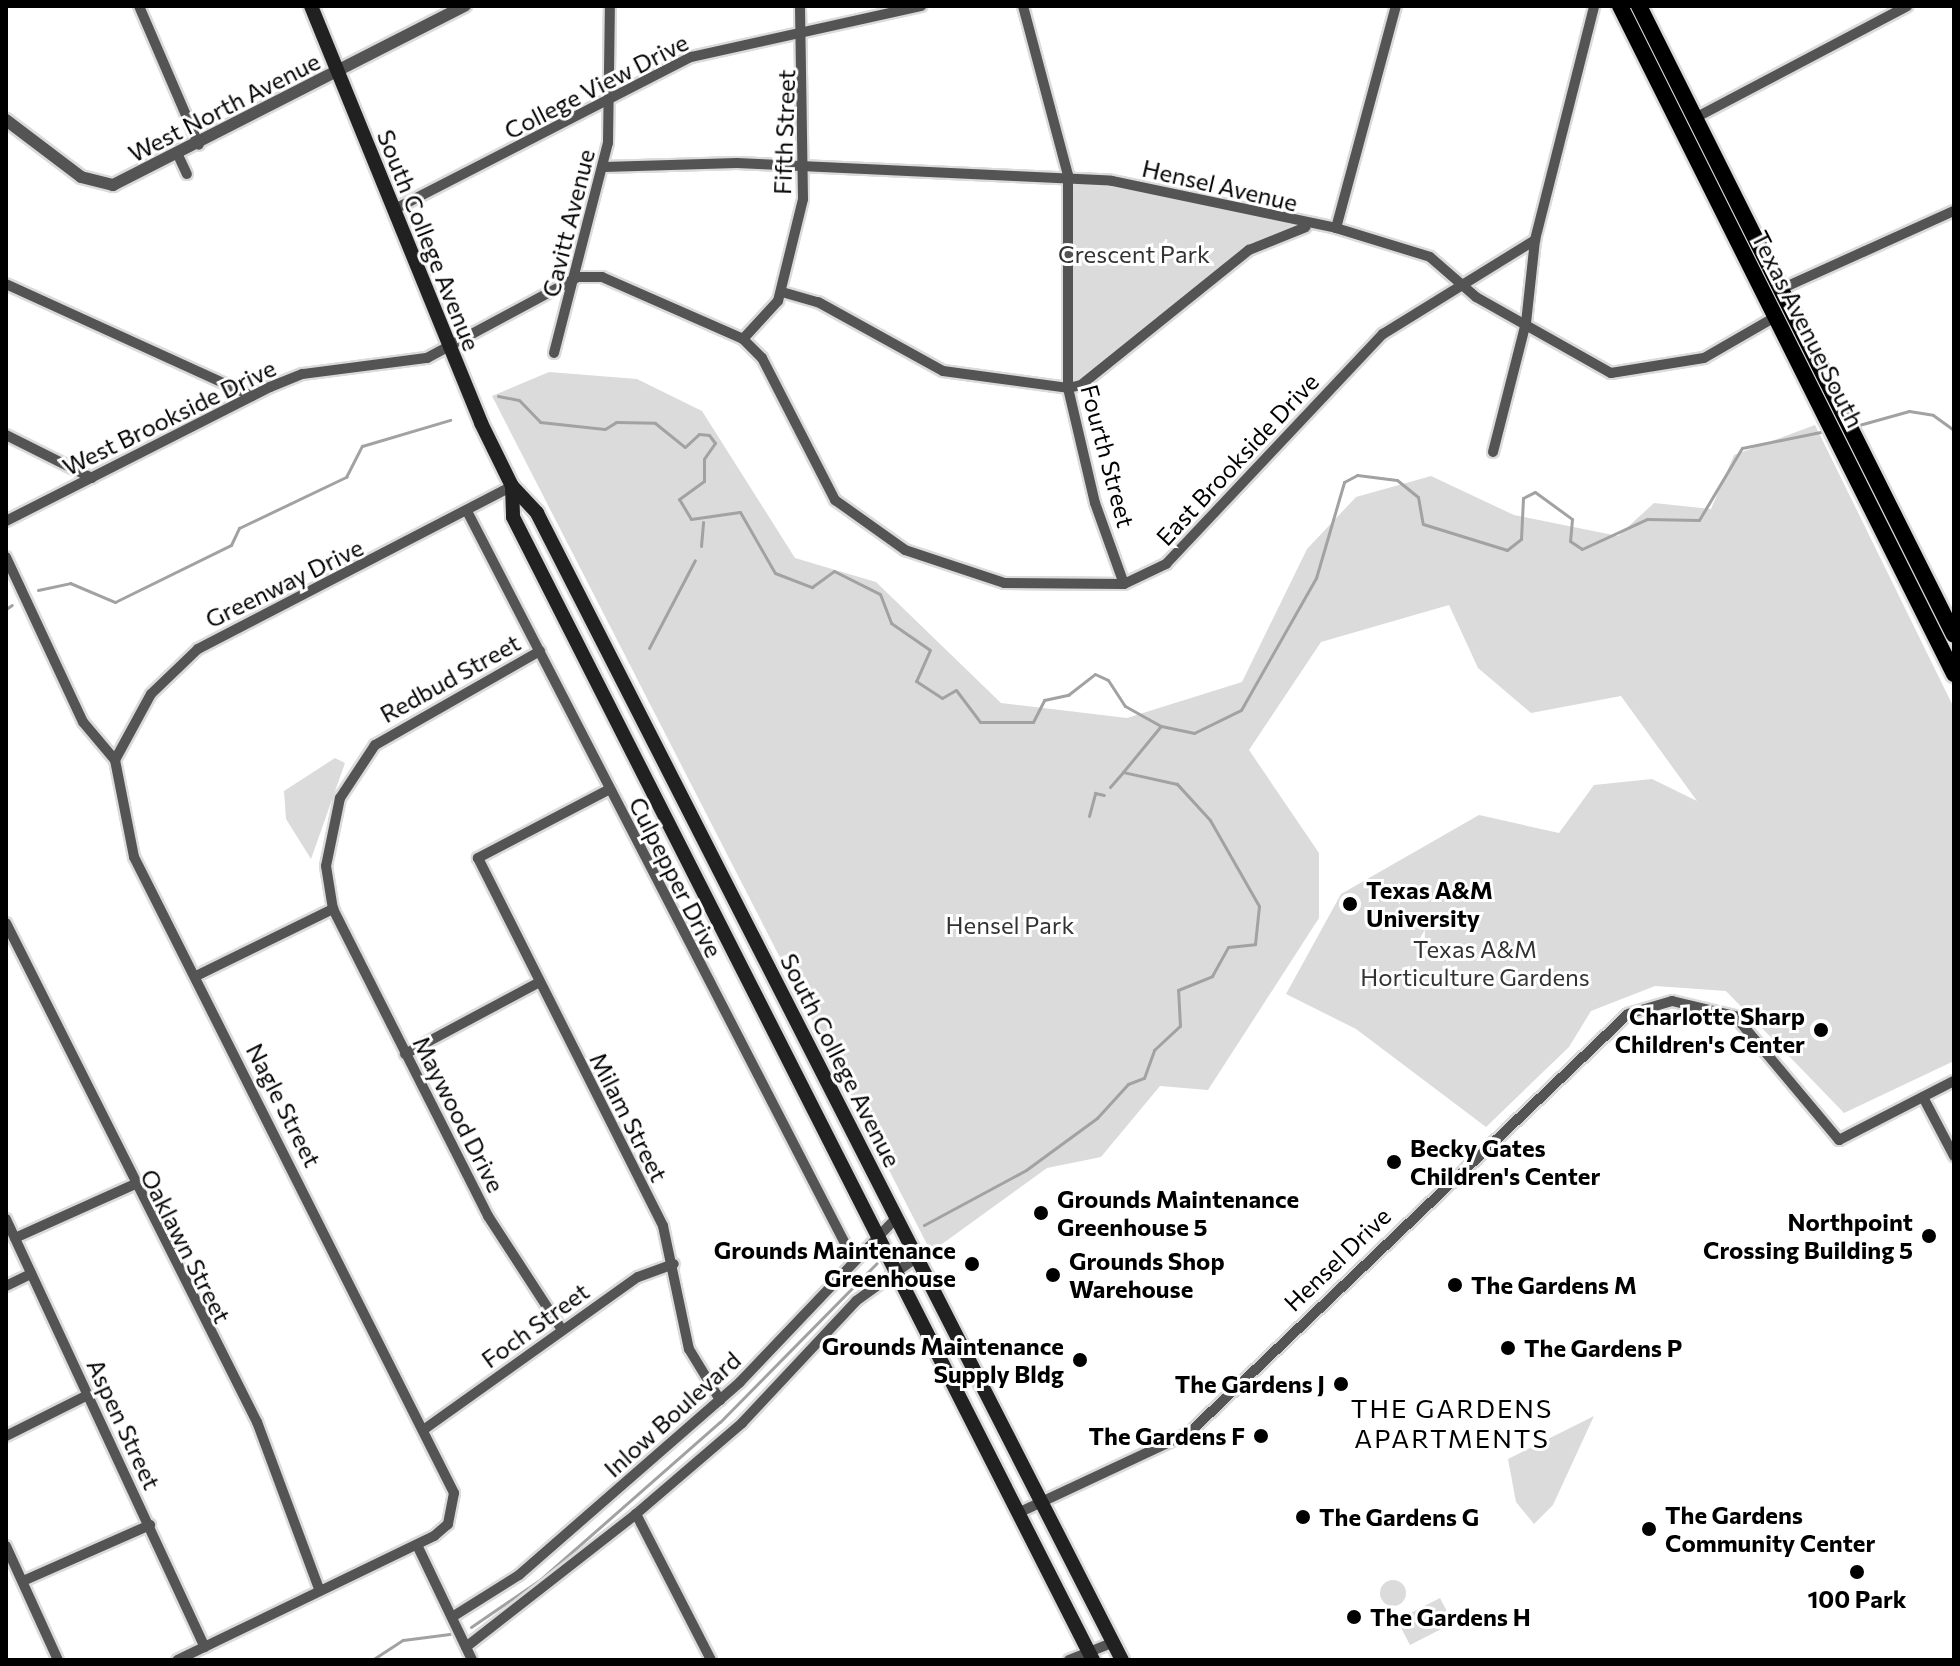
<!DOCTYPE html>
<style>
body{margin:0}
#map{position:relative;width:1960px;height:1666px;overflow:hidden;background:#fff;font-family:Commissioner,sans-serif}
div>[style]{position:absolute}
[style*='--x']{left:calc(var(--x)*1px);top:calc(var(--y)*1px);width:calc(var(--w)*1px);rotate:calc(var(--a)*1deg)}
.green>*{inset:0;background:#dbdbdb}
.round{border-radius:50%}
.stream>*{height:3px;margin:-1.5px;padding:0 1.5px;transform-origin:1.5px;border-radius:1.5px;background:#a2a2a2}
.roads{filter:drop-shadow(2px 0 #dbdbdb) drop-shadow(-2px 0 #dbdbdb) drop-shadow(0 2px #dbdbdb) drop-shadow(0 -2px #dbdbdb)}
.minor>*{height:10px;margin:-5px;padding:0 5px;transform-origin:5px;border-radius:5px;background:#545454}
.tertiary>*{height:12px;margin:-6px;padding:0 6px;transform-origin:6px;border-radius:6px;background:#545454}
.secondary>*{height:14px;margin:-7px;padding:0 7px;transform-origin:7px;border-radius:7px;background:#212121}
.primary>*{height:16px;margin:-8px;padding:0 8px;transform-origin:8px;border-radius:8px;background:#000}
.dots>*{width:22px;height:22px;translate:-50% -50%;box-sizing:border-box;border:4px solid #fff;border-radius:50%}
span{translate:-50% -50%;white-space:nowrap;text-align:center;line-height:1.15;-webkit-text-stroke:6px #fff;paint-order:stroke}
.street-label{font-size:24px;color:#000}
.park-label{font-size:24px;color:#323232}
.poi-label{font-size:24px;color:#000;font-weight:700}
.left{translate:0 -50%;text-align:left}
.right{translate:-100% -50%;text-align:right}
.neighbourhood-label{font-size:26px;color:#000;letter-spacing:2px}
.frame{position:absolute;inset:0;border:8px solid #000;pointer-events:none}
</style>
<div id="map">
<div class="green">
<div style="clip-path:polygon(1068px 175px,1310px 226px,1249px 250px,1068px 388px)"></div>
<div style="clip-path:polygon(549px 372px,637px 379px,702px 411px,795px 558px,876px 582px,1001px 703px,1127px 718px,1242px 682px,1307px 549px,1356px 497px,1431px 476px,1514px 515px,1618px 536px,1654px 503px,1711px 509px,1734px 455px,1815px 425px,1954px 708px,1954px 1061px,1844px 1113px,1726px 991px,1655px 986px,1591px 1011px,1569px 1047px,1486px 1127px,1356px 1029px,1286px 994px,1341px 894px,1479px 815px,1559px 833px,1594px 785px,1652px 779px,1697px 801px,1621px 696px,1531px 713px,1478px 668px,1449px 605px,1321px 642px,1249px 750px,1319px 853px,1319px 918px,1208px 1090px,1160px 1086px,1101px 1157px,1047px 1168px,931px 1252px,492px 396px)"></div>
<div style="clip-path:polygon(335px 758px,345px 763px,311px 859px,286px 819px,284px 791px)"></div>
<div style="clip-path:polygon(1594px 1416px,1553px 1505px,1534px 1524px,1516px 1502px,1508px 1459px)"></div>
<div class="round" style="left:1380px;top:1580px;width:26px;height:26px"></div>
<div style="clip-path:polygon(1440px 1598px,1453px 1623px,1410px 1645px,1397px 1620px)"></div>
</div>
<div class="stream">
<div style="--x:498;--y:396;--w:21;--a:11"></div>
<div style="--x:519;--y:400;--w:30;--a:46"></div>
<div style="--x:540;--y:422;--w:65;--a:6.1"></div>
<div style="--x:605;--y:429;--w:13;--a:-32"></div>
<div style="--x:616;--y:422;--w:39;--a:1"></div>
<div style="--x:655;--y:423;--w:38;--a:39"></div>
<div style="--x:685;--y:447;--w:19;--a:-43"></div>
<div style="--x:699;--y:434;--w:10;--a:6"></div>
<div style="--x:709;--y:435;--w:10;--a:53"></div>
<div style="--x:715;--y:443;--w:19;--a:125"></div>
<div style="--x:704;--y:459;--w:22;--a:90"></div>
<div style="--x:704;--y:481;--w:31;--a:144"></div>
<div style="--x:679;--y:499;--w:23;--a:59"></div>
<div style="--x:691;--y:519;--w:49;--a:-8.1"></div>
<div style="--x:740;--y:512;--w:70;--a:60.2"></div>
<div style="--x:775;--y:573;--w:40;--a:21"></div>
<div style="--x:812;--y:587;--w:27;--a:-36"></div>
<div style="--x:834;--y:571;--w:51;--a:26.6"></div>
<div style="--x:880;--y:594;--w:31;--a:69"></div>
<div style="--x:891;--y:623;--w:47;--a:34.7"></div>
<div style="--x:930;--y:650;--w:34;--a:114"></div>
<div style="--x:916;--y:681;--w:31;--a:33"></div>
<div style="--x:942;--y:698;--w:16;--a:-30"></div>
<div style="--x:956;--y:690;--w:40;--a:53"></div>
<div style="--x:980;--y:722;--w:53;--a:0"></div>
<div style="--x:1033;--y:722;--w:25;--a:-63"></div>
<div style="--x:1044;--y:700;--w:25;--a:-12"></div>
<div style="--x:1068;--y:695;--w:34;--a:-38"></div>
<div style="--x:1095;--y:674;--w:14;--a:25"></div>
<div style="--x:1108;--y:680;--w:31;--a:57"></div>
<div style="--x:1125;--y:706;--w:41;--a:29.1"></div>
<div style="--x:1161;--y:726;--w:34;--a:12"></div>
<div style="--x:1194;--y:733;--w:52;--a:-26.1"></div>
<div style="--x:1241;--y:710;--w:152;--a:-60.4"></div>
<div style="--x:1316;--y:578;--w:100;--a:-73.7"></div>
<div style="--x:1344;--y:482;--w:15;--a:-28"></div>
<div style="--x:1357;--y:475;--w:40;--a:7.1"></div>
<div style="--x:1397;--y:480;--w:27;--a:39"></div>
<div style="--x:1418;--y:497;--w:27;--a:80"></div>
<div style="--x:1423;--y:524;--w:88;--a:17.2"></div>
<div style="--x:1507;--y:550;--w:18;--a:-38"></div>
<div style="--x:1521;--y:539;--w:41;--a:-87.2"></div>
<div style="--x:1523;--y:498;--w:13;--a:-27"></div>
<div style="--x:1535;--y:492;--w:46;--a:36.1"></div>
<div style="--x:1572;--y:519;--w:22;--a:95"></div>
<div style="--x:1570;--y:541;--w:14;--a:34"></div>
<div style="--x:1582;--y:549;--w:72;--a:-24.8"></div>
<div style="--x:1647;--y:519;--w:52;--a:1.1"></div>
<div style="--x:1699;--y:520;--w:84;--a:-59.2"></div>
<div style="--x:1742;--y:448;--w:80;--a:-11.6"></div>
<div style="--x:1859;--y:425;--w:52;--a:-15.6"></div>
<div style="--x:1909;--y:411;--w:24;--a:9"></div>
<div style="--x:1933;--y:415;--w:26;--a:36"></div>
<div style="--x:1954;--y:485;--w:24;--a:90"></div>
<div style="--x:701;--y:546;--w:24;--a:-85"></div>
<div style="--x:38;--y:590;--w:33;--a:-12"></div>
<div style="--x:70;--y:583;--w:49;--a:22.9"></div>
<div style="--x:115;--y:602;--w:129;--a:-26.2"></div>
<div style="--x:231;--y:545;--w:19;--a:-65"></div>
<div style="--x:239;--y:528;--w:119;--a:-25.5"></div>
<div style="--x:346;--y:477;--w:35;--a:-63"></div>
<div style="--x:362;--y:446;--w:92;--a:-16.5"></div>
<div style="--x:6;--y:609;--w:7;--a:-34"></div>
<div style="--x:649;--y:648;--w:99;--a:-62.4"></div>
<div style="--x:1110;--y:787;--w:20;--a:-49"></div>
<div style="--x:1089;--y:816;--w:24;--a:-75"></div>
<div style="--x:1095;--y:793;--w:9;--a:13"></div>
<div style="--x:924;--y:1225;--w:116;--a:-28.3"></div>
<div style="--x:1026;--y:1170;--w:88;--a:-36.2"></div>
<div style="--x:1097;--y:1118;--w:46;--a:-47.6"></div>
<div style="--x:1128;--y:1084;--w:17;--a:-21"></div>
<div style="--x:1144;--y:1078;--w:30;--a:-70"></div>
<div style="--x:1154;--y:1050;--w:35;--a:-43"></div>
<div style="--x:1180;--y:1026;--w:36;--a:-93"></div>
<div style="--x:1178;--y:990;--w:37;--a:-22"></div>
<div style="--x:1212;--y:976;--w:33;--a:-61"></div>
<div style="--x:1228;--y:947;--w:27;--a:-6"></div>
<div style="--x:1255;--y:944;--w:38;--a:-84"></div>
<div style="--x:1259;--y:906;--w:99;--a:-119.7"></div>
<div style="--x:1210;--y:820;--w:49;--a:-132.5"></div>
<div style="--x:1177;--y:784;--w:55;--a:-167.5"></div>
<div style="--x:1123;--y:772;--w:58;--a:-50.6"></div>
<div style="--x:471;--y:1627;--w:85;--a:-34.4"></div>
<div style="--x:541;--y:1579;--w:238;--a:-41.3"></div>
<div style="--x:720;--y:1422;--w:223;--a:-45.4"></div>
<div style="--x:372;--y:1660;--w:37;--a:-33"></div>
<div style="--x:403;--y:1640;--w:47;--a:-7.3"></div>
</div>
<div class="roads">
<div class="minor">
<div style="--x:139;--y:6;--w:151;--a:66.7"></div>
<div style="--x:1023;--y:6;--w:175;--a:75.1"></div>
<div style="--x:1068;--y:175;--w:213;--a:90"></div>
<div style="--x:1068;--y:388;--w:118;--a:76.8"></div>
<div style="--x:1095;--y:503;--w:86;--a:70.3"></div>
<div style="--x:1695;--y:118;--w:240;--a:-27.8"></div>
<div style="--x:178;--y:155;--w:21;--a:65"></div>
<div style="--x:604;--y:167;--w:133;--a:-1.7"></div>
<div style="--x:737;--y:163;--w:375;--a:2.7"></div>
<div style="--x:1112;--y:181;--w:229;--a:11.8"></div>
<div style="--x:1336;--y:228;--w:98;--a:17.1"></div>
<div style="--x:1430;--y:257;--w:61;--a:41"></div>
<div style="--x:1476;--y:297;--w:155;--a:29.4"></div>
<div style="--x:1611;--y:373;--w:94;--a:-9.2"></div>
<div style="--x:1704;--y:358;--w:82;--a:-30"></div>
<div style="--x:393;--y:210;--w:335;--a:-27.2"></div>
<div style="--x:691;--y:57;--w:236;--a:-12.5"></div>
<div style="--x:1336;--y:228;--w:230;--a:-74.9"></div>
<div style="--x:6;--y:284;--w:270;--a:24.5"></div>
<div style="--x:1781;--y:289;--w:190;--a:-24.3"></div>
<div style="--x:782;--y:292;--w:37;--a:16"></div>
<div style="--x:818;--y:302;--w:143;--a:28.9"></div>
<div style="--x:943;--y:371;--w:126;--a:7.7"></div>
<div style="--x:1068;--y:388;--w:13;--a:-13"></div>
<div style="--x:1081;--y:385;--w:216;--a:-38.8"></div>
<div style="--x:1249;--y:250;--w:61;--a:-22"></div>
<div style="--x:743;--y:339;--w:52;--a:-47.4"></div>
<div style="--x:778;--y:301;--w:105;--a:-76.2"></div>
<div style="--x:803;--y:199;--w:193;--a:-90.9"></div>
<div style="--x:554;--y:353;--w:217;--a:-75.6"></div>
<div style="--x:608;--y:143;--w:137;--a:-89.2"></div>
<div style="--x:6;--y:435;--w:96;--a:26.6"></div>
<div style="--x:1493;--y:452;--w:133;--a:-75.7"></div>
<div style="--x:1526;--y:323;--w:83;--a:-83.8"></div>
<div style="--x:468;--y:513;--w:837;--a:62.7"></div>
<div style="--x:6;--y:521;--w:296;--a:-26.9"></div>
<div style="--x:270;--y:387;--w:35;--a:-22"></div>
<div style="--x:303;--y:374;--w:125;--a:-7.4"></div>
<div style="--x:427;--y:358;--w:171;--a:-28.2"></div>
<div style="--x:578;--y:277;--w:24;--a:0"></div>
<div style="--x:602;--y:277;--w:154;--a:23.7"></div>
<div style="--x:743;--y:339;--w:27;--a:45"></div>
<div style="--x:762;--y:358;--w:160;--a:62.8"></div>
<div style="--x:835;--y:500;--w:86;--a:35.5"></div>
<div style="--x:905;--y:550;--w:104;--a:18.4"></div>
<div style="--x:1004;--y:583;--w:120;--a:0.5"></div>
<div style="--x:1124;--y:584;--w:47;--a:-25.5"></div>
<div style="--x:1166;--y:564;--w:316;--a:-46.7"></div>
<div style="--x:1383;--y:334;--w:179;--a:-31.7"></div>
<div style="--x:1535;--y:240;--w:241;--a:-75.8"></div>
<div style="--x:6;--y:557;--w:182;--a:65"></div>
<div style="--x:83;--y:722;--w:50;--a:49.9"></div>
<div style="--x:115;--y:760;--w:99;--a:78.9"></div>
<div style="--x:134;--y:857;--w:712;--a:63.29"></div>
<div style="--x:454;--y:1493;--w:32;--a:101"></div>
<div style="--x:448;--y:1524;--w:18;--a:139"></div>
<div style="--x:434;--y:1536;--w:285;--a:154.2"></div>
<div style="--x:540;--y:651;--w:190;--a:150.3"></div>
<div style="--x:375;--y:745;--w:64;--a:123.4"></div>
<div style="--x:340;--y:798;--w:69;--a:101.6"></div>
<div style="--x:326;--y:866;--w:44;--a:80.8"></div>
<div style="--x:333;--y:909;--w:344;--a:63.2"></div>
<div style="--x:488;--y:1216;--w:136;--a:57"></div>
<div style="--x:115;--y:760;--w:75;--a:-61.4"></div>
<div style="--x:151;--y:694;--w:65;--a:-43.8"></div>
<div style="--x:198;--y:649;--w:354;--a:-27.4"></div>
<div style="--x:608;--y:790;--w:147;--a:152.4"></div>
<div style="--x:478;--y:858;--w:412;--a:63.3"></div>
<div style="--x:663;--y:1226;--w:126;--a:78.1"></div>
<div style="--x:689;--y:1349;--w:60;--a:58.7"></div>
<div style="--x:6;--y:923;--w:559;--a:63.3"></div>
<div style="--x:257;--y:1422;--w:180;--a:69.6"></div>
<div style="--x:196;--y:976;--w:153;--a:-26.1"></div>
<div style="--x:405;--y:1054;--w:149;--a:-28.1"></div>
<div style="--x:1923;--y:1097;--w:67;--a:62.3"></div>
<div style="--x:6;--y:1219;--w:472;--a:65.1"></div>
<div style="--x:15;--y:1238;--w:129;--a:-24.2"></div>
<div style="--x:6;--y:1286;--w:28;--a:-26"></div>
<div style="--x:426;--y:1428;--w:260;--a:-35.5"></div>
<div style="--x:638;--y:1277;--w:38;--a:-20"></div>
<div style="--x:6;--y:1436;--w:92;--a:-26.6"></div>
<div style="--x:1018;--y:1513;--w:189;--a:-25.1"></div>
<div style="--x:1189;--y:1433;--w:607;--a:-43.66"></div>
<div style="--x:1628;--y:1014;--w:46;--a:-16.5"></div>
<div style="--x:1672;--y:1001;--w:65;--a:13.4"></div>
<div style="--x:1735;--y:1016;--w:162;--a:50"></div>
<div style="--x:1839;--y:1140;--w:129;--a:-27.2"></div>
<div style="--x:636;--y:1514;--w:164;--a:62.8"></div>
<div style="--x:417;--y:1545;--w:127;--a:64.4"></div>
<div style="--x:6;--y:1546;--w:125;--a:65.5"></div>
<div style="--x:23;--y:1581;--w:139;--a:-23.8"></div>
<div style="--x:452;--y:1617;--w:79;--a:-32.1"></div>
<div style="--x:519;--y:1575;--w:293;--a:-41.1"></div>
<div style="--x:740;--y:1382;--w:228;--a:-46.4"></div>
<div style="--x:466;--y:1647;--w:216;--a:-38"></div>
<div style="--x:636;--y:1514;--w:140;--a:-40.6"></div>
<div style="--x:742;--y:1423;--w:167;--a:-46.9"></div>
<div style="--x:856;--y:1301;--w:75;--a:-35.8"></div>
<div style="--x:1069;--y:1660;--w:48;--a:-21.8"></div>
</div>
<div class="tertiary">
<div style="--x:6;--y:120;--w:94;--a:37.2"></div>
<div style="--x:81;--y:177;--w:33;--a:14"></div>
<div style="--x:113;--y:185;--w:395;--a:-27"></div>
</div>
<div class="secondary">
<div style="--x:311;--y:6;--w:450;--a:67.8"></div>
<div style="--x:481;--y:423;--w:70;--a:63.8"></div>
<div style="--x:512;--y:486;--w:37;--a:47"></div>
<div style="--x:537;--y:513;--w:1288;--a:62.98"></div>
<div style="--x:512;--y:486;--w:31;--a:88"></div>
<div style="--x:513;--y:517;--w:1282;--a:63.1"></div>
</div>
<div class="primary">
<div style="--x:1620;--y:6;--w:747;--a:63.43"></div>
<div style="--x:1639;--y:6;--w:703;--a:63.4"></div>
</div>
</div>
<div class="dots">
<div style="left:1350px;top:904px;background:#000"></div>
<div style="left:1821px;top:1030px;background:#000"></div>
<div style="left:1394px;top:1162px;background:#000"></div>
<div style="left:1041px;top:1213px;background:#000"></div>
<div style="left:1929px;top:1236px;background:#000"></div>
<div style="left:972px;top:1264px;background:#000"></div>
<div style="left:1053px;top:1275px;background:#000"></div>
<div style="left:1455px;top:1285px;background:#000"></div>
<div style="left:1508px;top:1348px;background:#000"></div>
<div style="left:1080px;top:1360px;background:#000"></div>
<div style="left:1341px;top:1384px;background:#000"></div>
<div style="left:1261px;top:1436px;background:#000"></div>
<div style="left:1303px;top:1517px;background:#000"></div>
<div style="left:1649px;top:1529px;background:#000"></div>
<div style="left:1857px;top:1572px;background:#000"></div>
<div style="left:1354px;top:1617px;background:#000"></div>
</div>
<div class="street-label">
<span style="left:596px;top:86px;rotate:-27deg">College View Drive</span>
<span style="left:224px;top:107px;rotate:-27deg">West North Avenue</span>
<span style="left:784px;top:132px;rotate:-88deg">Fifth Street</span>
<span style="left:1220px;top:185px;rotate:13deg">Hensel Avenue</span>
<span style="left:568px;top:223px;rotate:-76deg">Cavitt Avenue</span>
<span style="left:429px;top:240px;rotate:68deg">South College Avenue</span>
<span style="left:1808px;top:329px;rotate:63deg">Texas Avenue South</span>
<span style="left:169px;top:417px;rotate:-26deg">West Brookside Drive</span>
<span style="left:1108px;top:456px;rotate:75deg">Fourth Street</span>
<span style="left:1237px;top:459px;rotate:-47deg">East Brookside Drive</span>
<span style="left:284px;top:583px;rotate:-26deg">Greenway Drive</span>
<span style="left:450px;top:678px;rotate:-29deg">Redbud Street</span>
<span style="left:676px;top:877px;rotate:63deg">Culpepper Drive</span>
<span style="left:841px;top:1060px;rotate:63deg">South College Avenue</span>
<span style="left:284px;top:1105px;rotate:63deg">Nagle Street</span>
<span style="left:459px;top:1114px;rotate:63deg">Maywood Drive</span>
<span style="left:629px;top:1117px;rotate:63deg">Milam Street</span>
<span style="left:186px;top:1246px;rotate:63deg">Oaklawn Street</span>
<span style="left:1337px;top:1259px;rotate:-44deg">Hensel Drive</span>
<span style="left:535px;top:1325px;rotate:-36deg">Foch Street</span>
<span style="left:672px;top:1414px;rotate:-42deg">Inlow Boulevard</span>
<span style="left:124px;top:1424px;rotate:65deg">Aspen Street</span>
</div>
<div class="park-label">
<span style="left:1134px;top:254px">Crescent Park</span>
<span style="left:1010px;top:925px">Hensel Park</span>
<span style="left:1475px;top:963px">Texas A&amp;M<br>Horticulture Gardens</span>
</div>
<div class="poi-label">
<span class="left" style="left:1366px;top:904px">Texas A&amp;M<br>University</span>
<span class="right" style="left:1805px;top:1030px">Charlotte Sharp<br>Children's Center</span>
<span class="left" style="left:1410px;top:1162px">Becky Gates<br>Children's Center</span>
<span class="left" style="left:1057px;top:1213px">Grounds Maintenance<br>Greenhouse 5</span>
<span class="right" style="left:1913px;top:1236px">Northpoint<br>Crossing Building 5</span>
<span class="right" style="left:956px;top:1264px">Grounds Maintenance<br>Greenhouse</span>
<span class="left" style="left:1069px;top:1275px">Grounds Shop<br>Warehouse</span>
<span class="left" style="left:1471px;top:1285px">The Gardens M</span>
<span class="right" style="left:1064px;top:1360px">Grounds Maintenance<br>Supply Bldg</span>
<span class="left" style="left:1524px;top:1348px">The Gardens P</span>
<span class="right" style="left:1325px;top:1384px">The Gardens J</span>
<span class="right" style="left:1245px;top:1436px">The Gardens F</span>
<span class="left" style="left:1665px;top:1529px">The Gardens<br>Community Center</span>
<span class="left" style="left:1319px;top:1517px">The Gardens G</span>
<span style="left:1857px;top:1599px">100 Park</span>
<span class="left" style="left:1370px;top:1617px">The Gardens H</span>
</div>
<div class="neighbourhood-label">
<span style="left:1452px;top:1423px">THE GARDENS<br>APARTMENTS</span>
</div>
<div class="frame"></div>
</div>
